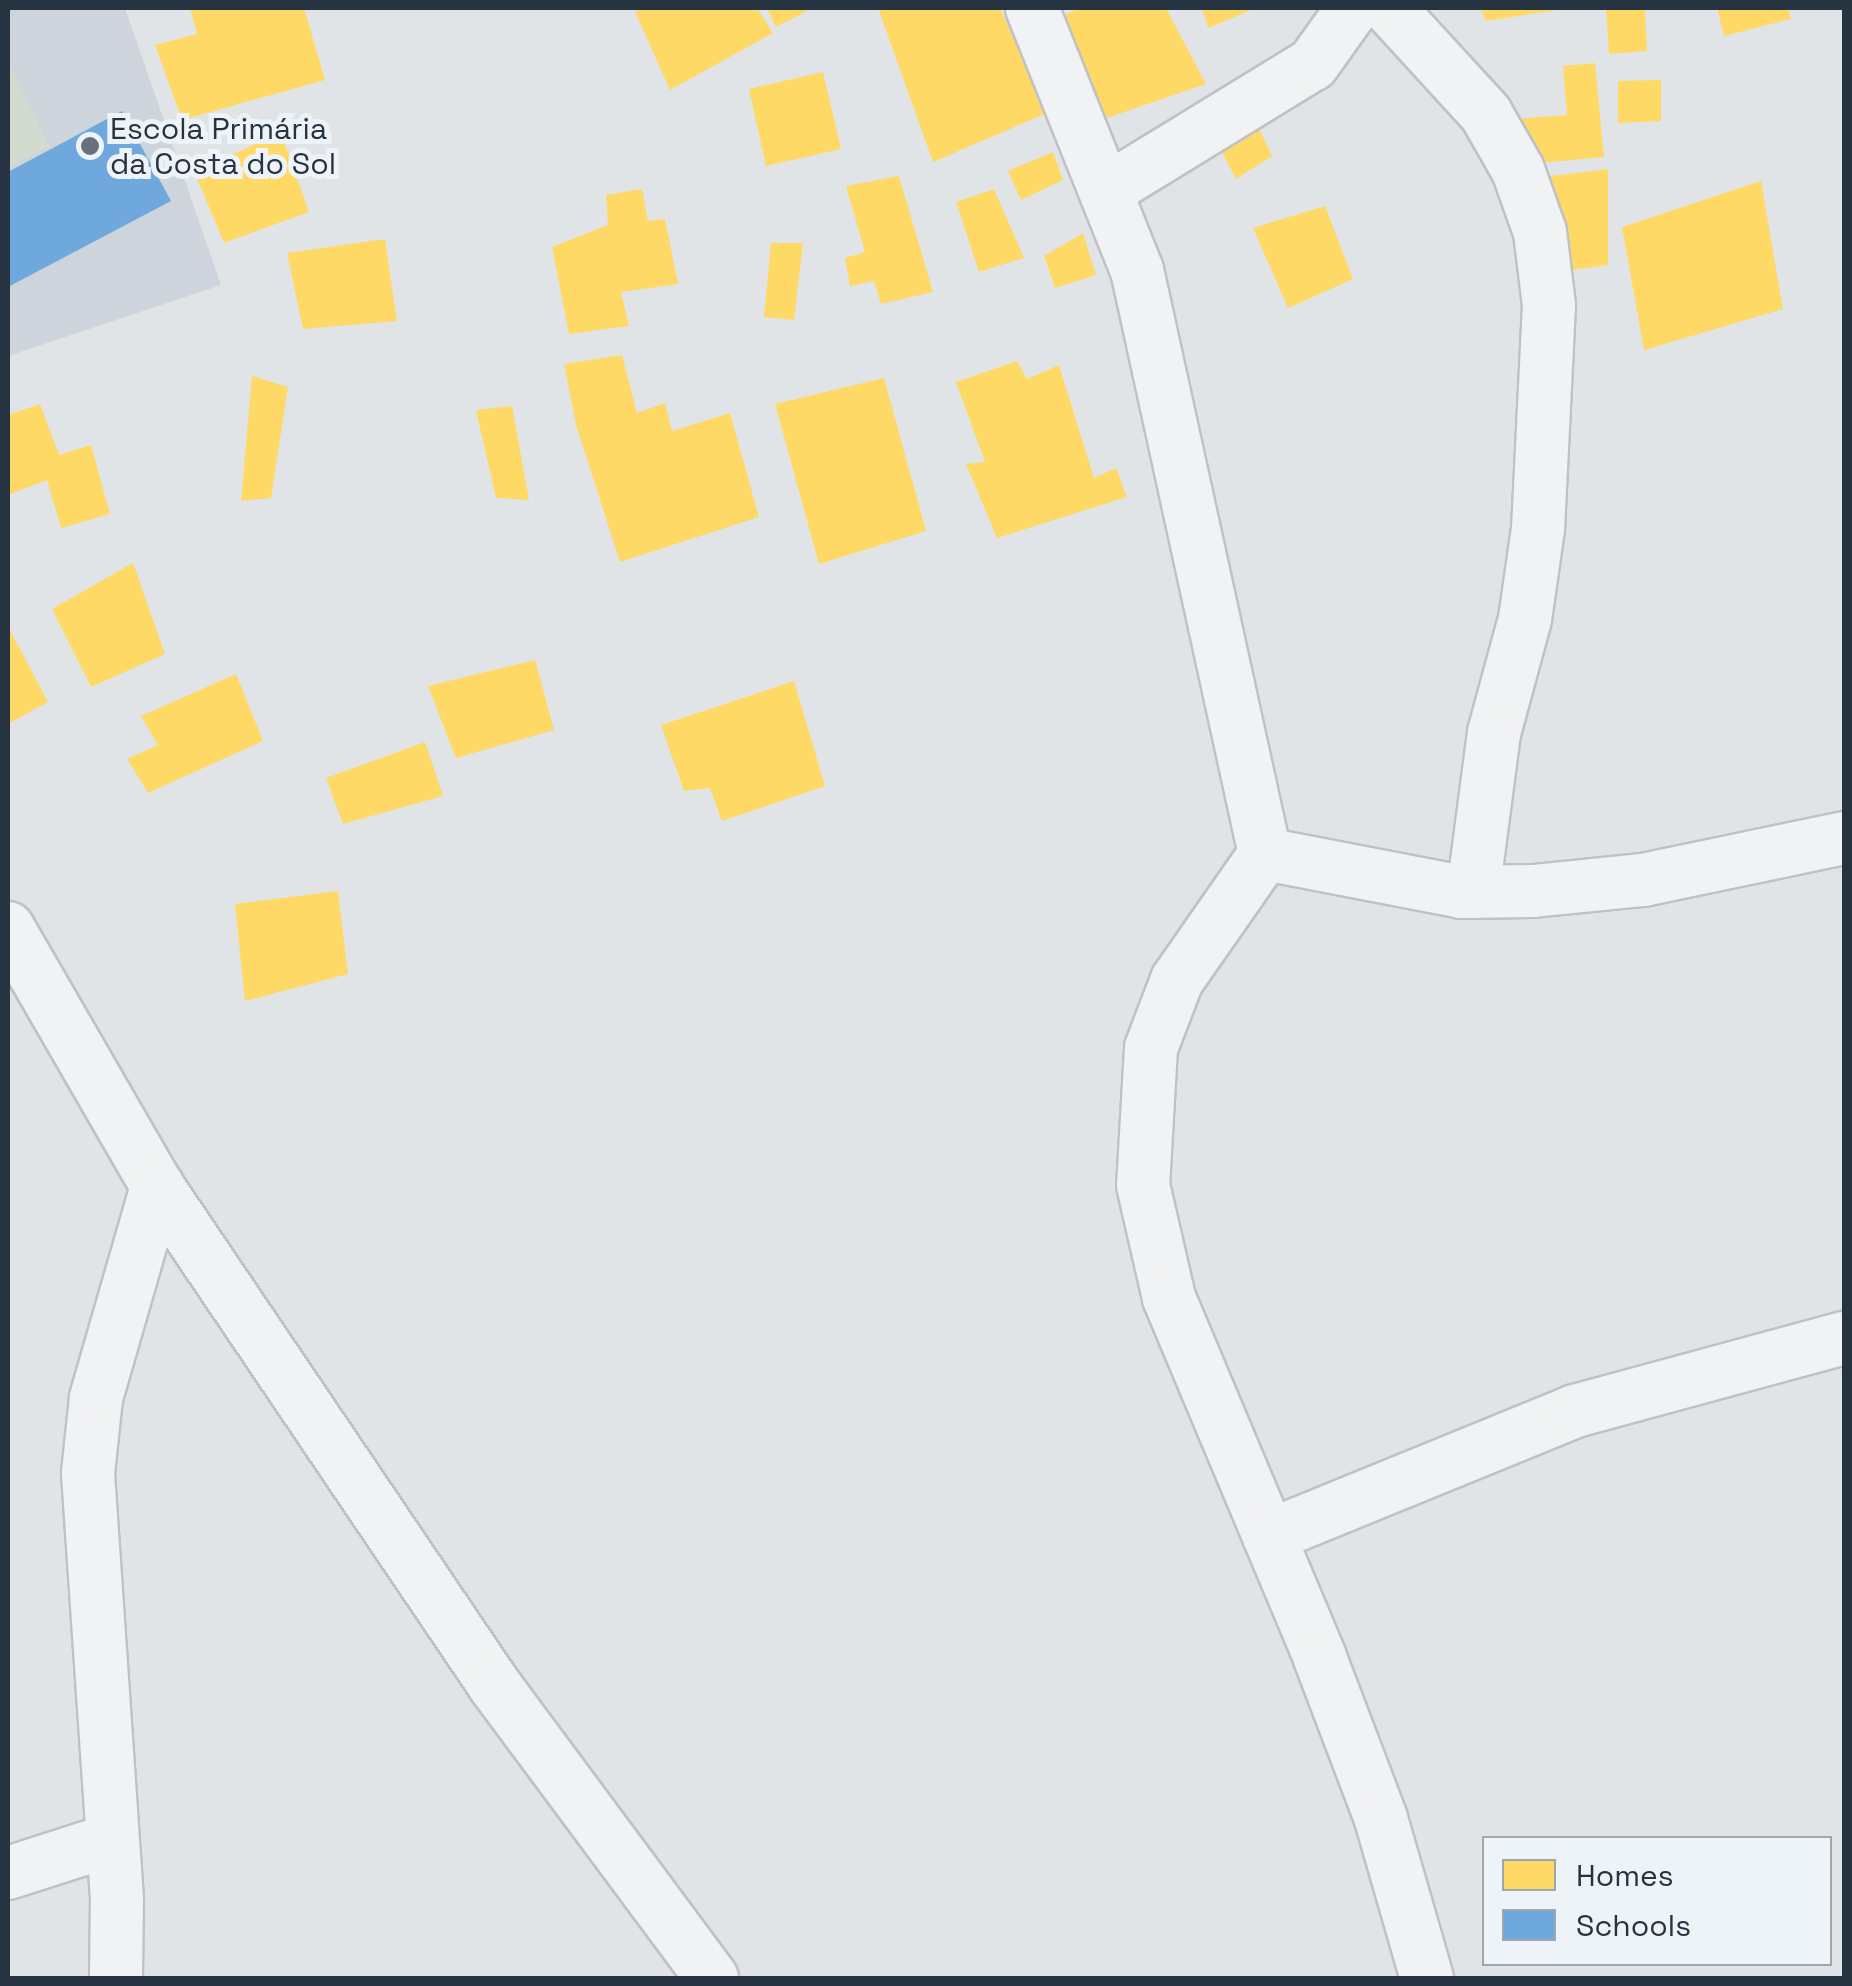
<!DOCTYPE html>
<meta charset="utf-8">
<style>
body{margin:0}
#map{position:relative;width:1852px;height:1986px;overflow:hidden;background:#e1e4e7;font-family:"Space Grotesk",sans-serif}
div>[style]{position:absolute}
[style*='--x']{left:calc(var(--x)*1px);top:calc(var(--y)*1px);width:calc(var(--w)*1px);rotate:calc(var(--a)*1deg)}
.built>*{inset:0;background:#ced4db}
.green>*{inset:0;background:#d3dbd1}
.homes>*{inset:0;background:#ffd966}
.schools>*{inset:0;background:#6fa8dc}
.roads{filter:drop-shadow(2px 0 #bfc2c5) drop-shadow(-2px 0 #bfc2c5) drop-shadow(0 2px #bfc2c5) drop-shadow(0 -2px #bfc2c5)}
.street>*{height:52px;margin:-26px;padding:0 26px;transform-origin:26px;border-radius:26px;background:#f1f2f3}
.dots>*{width:28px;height:28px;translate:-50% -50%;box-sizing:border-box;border:5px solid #eef3f7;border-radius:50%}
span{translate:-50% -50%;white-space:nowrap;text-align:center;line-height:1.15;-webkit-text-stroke:10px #eef3f7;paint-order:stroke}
.poi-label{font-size:30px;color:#263442}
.left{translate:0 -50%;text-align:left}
.frame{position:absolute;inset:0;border:10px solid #263442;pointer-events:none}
.legend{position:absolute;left:1482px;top:1836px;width:350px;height:130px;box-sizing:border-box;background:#eef3f7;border:2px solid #9ea7af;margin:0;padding:12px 18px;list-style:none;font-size:30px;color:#263442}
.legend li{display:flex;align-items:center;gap:20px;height:50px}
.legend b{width:50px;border:2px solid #9ea7af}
</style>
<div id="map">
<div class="built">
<div style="clip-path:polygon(8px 8px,125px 8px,221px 285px,8px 356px)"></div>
</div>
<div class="green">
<div style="clip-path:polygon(8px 60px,49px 147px,8px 167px)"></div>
</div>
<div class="homes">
<div style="clip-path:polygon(190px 8px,304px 8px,325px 80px,182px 120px,155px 45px,197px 34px)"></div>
<div style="clip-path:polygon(643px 8px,757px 8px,773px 33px,670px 90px,635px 12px)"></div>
<div style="clip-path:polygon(767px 8px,806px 8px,807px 11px,776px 27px)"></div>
<div style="clip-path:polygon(878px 8px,1000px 8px,1047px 113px,933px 162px)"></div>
<div style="clip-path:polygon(1081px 8px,1166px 8px,1206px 84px,1107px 118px,1059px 17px)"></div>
<div style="clip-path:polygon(1202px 8px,1256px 8px,1208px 28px)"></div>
<div style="clip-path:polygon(1480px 8px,1557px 8px,1557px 10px,1486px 21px)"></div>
<div style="clip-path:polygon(1606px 8px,1645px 8px,1647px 51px,1609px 54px)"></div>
<div style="clip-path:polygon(1717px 8px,1788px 8px,1791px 19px,1724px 36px)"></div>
<div style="clip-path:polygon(1595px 63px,1604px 157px,1519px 165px,1516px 119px,1567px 115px,1563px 66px)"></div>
<div style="clip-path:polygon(823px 72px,841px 149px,766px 166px,749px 89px)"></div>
<div style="clip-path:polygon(1661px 80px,1661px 121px,1618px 123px,1618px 81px)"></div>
<div style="clip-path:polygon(1256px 122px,1272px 156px,1236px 179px,1215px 139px)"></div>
<div style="clip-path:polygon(281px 133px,309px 212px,224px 243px,194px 171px)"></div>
<div style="clip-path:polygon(1053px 152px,1063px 180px,1021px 200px,1008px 171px)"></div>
<div style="clip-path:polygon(1608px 169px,1608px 265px,1550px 273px,1536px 178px)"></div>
<div style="clip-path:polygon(899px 176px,933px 292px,881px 304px,874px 281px,850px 286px,845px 258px,865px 252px,846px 186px)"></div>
<div style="clip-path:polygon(1761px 181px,1783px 309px,1644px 350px,1622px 227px)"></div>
<div style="clip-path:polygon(642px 189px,648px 221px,665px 219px,678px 284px,621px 292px,629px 326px,569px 334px,552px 247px,608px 225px,606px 195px)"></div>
<div style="clip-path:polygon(994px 189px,1024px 258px,979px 272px,956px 202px)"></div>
<div style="clip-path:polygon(1325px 206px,1353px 279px,1288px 308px,1253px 228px)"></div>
<div style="clip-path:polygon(1083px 233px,1096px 275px,1055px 288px,1044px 256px)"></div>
<div style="clip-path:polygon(385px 239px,397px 321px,303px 329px,287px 253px)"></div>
<div style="clip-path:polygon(771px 243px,803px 243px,794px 320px,764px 317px)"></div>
<div style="clip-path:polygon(622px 355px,637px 413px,665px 403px,672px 431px,730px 413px,759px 517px,620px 562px,576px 425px,564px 364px)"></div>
<div style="clip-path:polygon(1017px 361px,1027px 379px,1059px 365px,1094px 478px,1116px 468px,1127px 497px,997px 538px,966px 464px,985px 462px,956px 382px)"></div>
<div style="clip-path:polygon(252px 376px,288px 387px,271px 498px,241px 501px)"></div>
<div style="clip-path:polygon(884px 378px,926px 531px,819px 564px,775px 404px)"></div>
<div style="clip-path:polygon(40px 404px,59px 455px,91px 445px,110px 514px,61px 528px,47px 480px,8px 495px,8px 415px)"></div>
<div style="clip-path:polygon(512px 406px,529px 500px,496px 498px,476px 410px)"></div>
<div style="clip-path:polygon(133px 563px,165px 654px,91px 687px,52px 609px)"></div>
<div style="clip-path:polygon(10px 630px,48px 702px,8px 724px,8px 631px)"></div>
<div style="clip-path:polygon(535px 660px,554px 730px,456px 758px,428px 686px)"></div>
<div style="clip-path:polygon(236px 674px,263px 741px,148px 793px,127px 759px,158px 745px,141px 716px)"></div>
<div style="clip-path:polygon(794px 681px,825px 786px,722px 821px,710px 788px,684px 791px,661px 725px)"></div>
<div style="clip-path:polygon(425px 742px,443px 796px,343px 824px,326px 778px)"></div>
<div style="clip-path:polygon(338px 891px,348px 974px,245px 1001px,235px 904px)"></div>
</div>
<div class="schools">
<div style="clip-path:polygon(122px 111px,171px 201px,8px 287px,8px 172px)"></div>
</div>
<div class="roads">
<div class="street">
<div style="--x:1032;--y:8;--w:282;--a:68.2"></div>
<div style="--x:1137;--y:270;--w:598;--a:77.64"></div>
<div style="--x:1265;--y:854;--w:154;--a:124.9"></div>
<div style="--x:1177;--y:980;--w:73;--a:110.9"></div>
<div style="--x:1151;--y:1048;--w:137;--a:93.3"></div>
<div style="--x:1143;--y:1185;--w:116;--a:77"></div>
<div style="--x:1169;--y:1298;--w:390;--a:67.2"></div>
<div style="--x:1320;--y:1658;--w:172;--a:69.2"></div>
<div style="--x:1381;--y:1819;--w:166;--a:73.9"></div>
<div style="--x:1389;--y:8;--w:144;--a:47.5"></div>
<div style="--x:1486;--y:114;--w:64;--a:60.3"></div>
<div style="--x:1518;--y:170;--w:66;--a:70.5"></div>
<div style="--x:1540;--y:232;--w:74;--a:83"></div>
<div style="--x:1549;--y:305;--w:224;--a:92.8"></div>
<div style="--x:1538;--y:529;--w:91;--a:98.2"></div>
<div style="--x:1525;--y:619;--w:118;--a:105.2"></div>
<div style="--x:1494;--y:733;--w:160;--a:97.5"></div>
<div style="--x:1107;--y:190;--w:241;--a:-31.5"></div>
<div style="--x:1313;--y:64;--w:69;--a:-54.5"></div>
<div style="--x:1265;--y:854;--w:201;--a:10.9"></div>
<div style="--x:1462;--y:892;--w:71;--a:-0.8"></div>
<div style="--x:1533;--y:891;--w:111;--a:-5.7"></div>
<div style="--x:1643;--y:880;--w:205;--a:-11.8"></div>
<div style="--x:8;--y:928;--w:298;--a:60"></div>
<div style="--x:157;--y:1186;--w:604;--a:55.94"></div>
<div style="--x:495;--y:1686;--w:364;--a:53.4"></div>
<div style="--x:1269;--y:1536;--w:331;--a:-22.2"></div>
<div style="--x:1575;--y:1411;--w:279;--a:-15.2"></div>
<div style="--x:8;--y:1873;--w:108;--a:-17.8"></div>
<div style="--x:116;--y:1978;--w:79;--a:-89.3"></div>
<div style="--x:117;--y:1899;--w:427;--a:-93.9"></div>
<div style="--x:88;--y:1473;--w:75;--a:-83.9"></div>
<div style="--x:96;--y:1398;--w:221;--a:-73.9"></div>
</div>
</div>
<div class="dots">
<div style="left:90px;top:146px;background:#67727c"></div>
</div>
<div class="poi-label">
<span class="left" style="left:110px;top:146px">Escola Primária<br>da Costa do Sol</span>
</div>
<div class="frame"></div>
<ul class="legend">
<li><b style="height:28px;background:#ffd966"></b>Homes</li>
<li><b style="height:28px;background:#6fa8dc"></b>Schools</li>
</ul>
</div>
